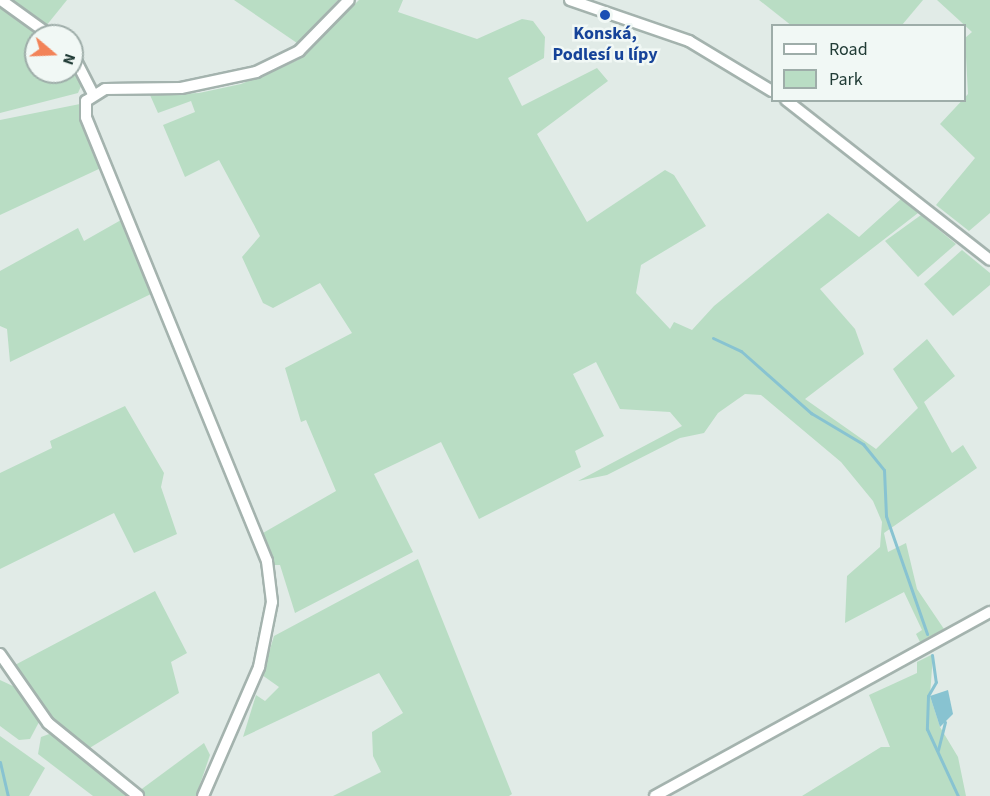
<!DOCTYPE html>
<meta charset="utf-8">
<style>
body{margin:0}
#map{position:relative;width:990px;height:796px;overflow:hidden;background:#e1ebe7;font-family:"Source Sans 3",sans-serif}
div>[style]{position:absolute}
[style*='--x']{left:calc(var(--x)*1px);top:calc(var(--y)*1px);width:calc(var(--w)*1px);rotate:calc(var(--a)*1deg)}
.green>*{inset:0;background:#b9ddc4}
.water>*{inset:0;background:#88c3d1}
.stream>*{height:3px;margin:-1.5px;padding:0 1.5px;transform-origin:1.5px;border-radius:1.5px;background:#88c3d1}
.roads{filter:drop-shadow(2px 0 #a4b3ae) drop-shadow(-2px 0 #a4b3ae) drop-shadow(0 2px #a4b3ae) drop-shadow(0 -2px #a4b3ae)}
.street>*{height:10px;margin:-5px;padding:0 5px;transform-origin:5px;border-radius:5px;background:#fff}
.dots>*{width:16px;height:16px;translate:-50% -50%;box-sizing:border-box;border:3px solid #f1f8f5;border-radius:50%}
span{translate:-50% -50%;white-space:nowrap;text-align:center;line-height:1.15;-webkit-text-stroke:5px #f1f8f5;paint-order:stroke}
.transit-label{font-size:18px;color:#164399;font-weight:700}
.legend{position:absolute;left:771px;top:24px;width:195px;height:78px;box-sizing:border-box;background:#f1f8f5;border:2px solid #9eada9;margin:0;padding:8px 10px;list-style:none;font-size:18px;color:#213c36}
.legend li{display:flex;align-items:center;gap:12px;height:30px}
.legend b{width:30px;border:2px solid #9eada9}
.north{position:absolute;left:24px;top:24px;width:60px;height:60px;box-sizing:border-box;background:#f1f8f5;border:2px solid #9eada9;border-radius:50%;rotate:109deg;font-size:16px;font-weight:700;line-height:24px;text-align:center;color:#213c36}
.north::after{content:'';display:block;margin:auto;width:21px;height:27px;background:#f28358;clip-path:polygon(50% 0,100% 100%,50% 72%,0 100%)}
</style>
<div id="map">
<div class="green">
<div style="clip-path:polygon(12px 0,67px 0,46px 26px)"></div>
<div style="clip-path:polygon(234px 0,338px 0,297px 43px)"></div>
<div style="clip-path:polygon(359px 0,403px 0,398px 12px,477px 39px,522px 19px,533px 21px,545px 37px,544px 58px,508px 78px,522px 106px,597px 68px,608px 81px,537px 134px,587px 222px,665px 170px,674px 175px,706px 226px,641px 265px,636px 293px,670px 329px,674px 322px,692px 330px,714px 306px,828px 213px,859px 237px,901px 199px,918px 213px,820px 289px,855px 329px,864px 354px,805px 399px,876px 449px,918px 408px,893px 369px,927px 339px,955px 376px,924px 402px,952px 453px,963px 445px,977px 468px,884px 533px,888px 552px,906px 543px,917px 589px,944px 629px,920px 642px,916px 634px,922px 630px,904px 592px,845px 623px,847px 576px,880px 547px,882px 522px,873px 501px,841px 462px,761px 395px,745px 394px,718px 413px,704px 433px,680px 438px,607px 475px,578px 481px,682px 426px,670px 412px,620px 409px,596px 362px,573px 374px,604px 436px,575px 451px,581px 467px,479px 519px,441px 442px,374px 474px,413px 552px,295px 613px,280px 565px,272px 565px,263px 533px,336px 491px,306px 420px,301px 422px,285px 368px,352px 333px,320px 283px,273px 308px,263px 303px,242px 257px,260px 236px,219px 160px,185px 177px,163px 125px,195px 112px,191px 101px,158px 113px,150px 95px,199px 93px,241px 84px,298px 60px)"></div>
<div style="clip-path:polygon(759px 0,923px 0,902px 25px,792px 26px)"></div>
<div style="clip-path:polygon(937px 0,990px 0,990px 213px,969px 231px,936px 205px,975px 158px,940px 124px,968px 94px,965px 38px,972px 32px)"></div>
<div style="clip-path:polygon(0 4px,45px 36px,36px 36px,36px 72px,72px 72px,72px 58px,82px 84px,78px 93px,0 113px)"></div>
<div style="clip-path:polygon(80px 104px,101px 168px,0 215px,0 120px)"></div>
<div style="clip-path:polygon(921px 215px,956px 244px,918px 277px,885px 241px)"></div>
<div style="clip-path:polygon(121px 220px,151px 294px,10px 362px,7px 329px,0 326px,0 271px,78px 228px,84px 241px)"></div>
<div style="clip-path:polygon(962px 250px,990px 273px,990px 285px,953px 316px,924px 284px)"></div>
<div style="clip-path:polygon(125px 406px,164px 473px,161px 487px,177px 534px,134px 553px,114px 513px,0 569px,0 473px,52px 448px,50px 441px)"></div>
<div style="clip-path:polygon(418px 559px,512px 794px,509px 796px,333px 796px,381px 772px,373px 756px,372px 732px,403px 713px,379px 673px,243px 737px,256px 695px,265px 701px,279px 687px,262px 675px,274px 636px)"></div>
<div style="clip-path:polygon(155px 591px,187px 653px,171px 662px,179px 693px,88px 749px,41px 707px,13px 666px)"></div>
<div style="clip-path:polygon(933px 654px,930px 696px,940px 727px,958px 757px,966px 796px,802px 796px,881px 747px,890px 747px,869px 695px,917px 673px,917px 662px)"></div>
<div style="clip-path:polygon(0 680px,15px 687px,39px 722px,30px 739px,19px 740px,0 726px)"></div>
<div style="clip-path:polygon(52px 733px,131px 796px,93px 796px,38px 754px,41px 737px)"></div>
<div style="clip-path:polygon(0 736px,45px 768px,29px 796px,0 796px)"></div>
<div style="clip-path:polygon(204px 743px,210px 755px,196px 796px,145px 796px,139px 791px)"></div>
</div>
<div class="water">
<div style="clip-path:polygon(948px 690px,953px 714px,940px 727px,930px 696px)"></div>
</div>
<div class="stream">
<div style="--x:713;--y:338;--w:31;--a:25"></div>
<div style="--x:741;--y:351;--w:94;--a:41.5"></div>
<div style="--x:811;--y:413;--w:61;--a:30.8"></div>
<div style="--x:863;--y:444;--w:33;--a:51"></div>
<div style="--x:884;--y:470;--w:46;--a:87.5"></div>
<div style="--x:886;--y:516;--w:125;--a:70.8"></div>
<div style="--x:932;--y:655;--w:27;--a:82"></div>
<div style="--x:936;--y:682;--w:16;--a:120"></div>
<div style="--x:928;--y:696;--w:33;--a:92"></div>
<div style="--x:927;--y:729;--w:74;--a:65.2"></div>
<div style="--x:938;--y:750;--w:29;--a:-76"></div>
<div style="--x:0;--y:762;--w:35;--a:77"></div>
</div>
<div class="roads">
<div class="street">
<div style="--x:1;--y:0;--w:62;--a:35.8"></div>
<div style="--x:570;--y:0;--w:126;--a:19"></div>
<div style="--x:689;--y:41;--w:97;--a:31.1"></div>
<div style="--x:72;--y:53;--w:44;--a:62.9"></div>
<div style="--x:786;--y:100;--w:259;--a:38.1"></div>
<div style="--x:0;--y:654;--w:84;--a:55.2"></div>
<div style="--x:48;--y:723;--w:116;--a:39"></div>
<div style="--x:203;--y:796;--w:141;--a:-66.5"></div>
<div style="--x:259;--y:667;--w:66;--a:-78.7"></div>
<div style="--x:272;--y:602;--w:41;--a:-97"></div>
<div style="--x:267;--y:561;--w:479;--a:-112.2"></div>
<div style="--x:86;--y:117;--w:16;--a:-90"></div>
<div style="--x:86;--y:101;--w:22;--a:-32"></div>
<div style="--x:105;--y:89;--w:76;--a:-0.8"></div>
<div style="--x:181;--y:88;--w:77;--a:-12"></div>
<div style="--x:256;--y:72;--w:48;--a:-26"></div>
<div style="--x:299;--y:51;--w:71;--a:-45.6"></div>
<div style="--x:655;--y:796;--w:382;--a:-28.8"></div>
</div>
</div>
<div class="dots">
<div style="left:605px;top:15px;background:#1a4fb4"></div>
</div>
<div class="transit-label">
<span style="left:605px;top:45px">Konská,<br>Podlesí u lípy</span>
</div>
<ul class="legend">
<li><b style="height:8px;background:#fff"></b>Road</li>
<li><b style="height:16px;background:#b9ddc4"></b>Park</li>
</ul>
<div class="north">N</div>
</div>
